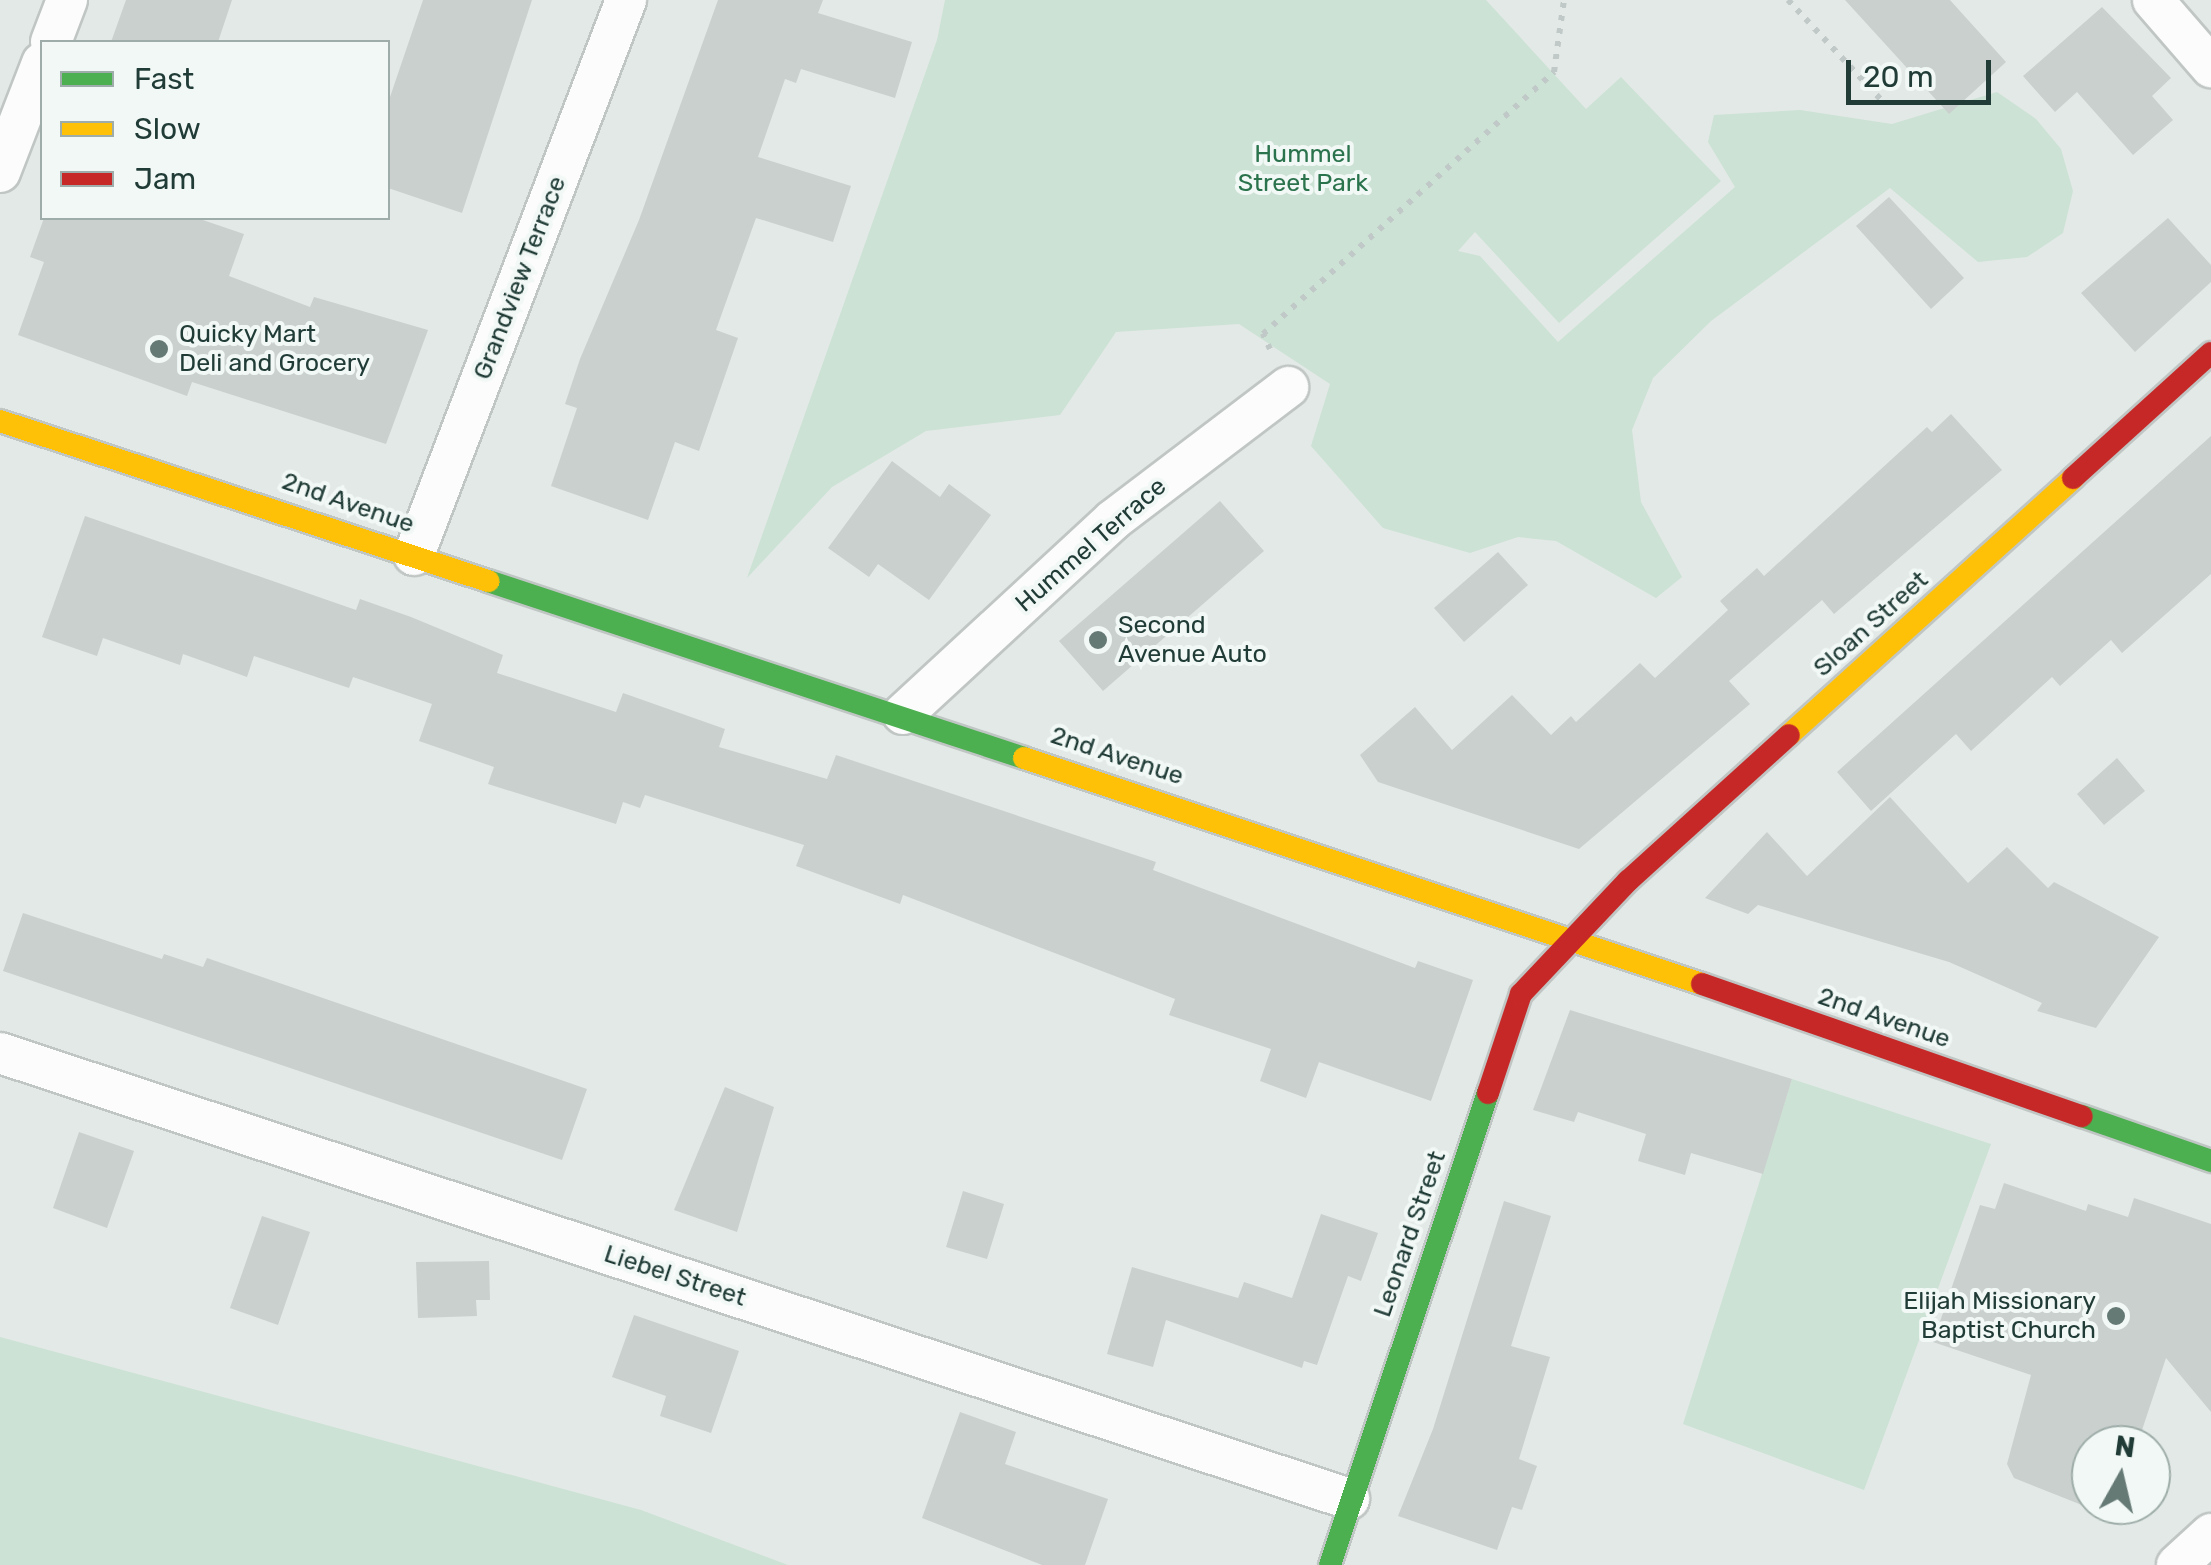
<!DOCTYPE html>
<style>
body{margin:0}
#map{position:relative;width:2211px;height:1565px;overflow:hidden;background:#e3e9e7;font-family:Rubik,sans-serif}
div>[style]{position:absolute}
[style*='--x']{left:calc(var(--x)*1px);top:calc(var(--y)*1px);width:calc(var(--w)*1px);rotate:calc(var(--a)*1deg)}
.green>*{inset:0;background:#cce2d5}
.building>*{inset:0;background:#cad0ce}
.path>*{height:6px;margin-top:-3px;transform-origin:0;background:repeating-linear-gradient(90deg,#c0c9c7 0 5px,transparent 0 13px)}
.roads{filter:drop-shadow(2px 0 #c0c6c4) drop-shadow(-2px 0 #c0c6c4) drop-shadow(0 2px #c0c6c4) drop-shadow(0 -2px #c0c6c4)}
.street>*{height:40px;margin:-20px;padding:0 20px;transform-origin:20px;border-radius:20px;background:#fbfcfb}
.fast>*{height:22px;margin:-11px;padding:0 11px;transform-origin:11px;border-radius:11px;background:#4caf50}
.slow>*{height:22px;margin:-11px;padding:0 11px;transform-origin:11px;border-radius:11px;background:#ffc107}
.jam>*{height:22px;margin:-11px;padding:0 11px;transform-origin:11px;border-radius:11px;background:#c62828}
.dots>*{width:28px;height:28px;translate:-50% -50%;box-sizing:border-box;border:5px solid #f1f8f5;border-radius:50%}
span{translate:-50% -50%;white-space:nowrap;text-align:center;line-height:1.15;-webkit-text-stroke:8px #f1f8f5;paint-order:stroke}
.park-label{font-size:25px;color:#2b734d}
.street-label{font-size:25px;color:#213c37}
.poi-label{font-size:25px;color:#213c37}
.left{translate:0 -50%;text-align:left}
.right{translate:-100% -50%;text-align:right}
.legend{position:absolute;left:40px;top:40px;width:350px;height:180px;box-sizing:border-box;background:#f1f8f5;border:2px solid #9eada9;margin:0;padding:12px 18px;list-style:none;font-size:30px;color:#213c37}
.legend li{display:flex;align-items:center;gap:20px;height:50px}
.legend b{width:50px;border:2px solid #9eada9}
.north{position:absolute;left:2071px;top:1425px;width:100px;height:100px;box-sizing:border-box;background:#f1f8f5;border:2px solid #9eada9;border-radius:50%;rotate:8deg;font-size:28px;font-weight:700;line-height:40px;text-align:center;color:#213c37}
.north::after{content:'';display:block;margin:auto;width:35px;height:45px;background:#657975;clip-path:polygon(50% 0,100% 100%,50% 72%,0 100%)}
.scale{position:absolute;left:1846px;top:60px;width:145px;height:45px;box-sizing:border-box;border:5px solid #213c37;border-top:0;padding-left:12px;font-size:30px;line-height:35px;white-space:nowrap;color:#213c37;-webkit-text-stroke:8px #f1f8f5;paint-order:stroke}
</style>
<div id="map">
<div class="green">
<div style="clip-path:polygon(945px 0,1486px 0,1586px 109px,1621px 77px,1721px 181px,1559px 323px,1475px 232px,1458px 251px,1480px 256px,1558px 342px,1735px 187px,1708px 142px,1714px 115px,1800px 110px,1892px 124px,1997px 92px,2036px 119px,2061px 149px,2073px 191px,2063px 233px,2027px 257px,1978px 262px,1890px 188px,1711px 321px,1653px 378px,1632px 430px,1641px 502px,1682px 577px,1656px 598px,1556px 541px,1518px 537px,1470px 553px,1383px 528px,1311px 446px,1330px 384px,1239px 324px,1116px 332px,1060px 415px,926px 431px,832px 487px,747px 578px,937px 40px)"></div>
<div style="clip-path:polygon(1792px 1079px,1991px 1144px,1864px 1490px,1683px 1424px)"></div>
<div style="clip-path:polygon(0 1337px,641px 1510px,788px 1565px,0 1565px)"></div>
</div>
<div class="building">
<div style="clip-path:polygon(126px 0,232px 0,218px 42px,111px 42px)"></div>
<div style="clip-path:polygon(423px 0,532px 0,462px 213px,388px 188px,388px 103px)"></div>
<div style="clip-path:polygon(718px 0,823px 0,818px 13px,912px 42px,895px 98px,801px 69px,796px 83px,785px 79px,758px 157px,851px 186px,833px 242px,756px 218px,716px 330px,738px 338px,699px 451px,675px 442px,648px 520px,551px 486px,577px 408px,565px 404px,580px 359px,639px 220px)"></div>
<div style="clip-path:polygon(1845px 0,1950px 0,2006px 62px,1949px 114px)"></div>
<div style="clip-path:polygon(2102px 7px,2171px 78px,2152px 96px,2173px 120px,2133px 155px,2077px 92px,2055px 112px,2023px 76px)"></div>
<div style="clip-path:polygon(1889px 197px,1964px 278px,1931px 309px,1856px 226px)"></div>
<div style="clip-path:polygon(44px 218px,197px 218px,244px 234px,229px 276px,310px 307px,314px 297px,428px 330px,386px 444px,192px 382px,187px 396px,18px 335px,44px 262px,30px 257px)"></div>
<div style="clip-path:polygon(2168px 218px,2211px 265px,2211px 282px,2135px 352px,2081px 293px)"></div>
<div style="clip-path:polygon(1951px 414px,2002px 470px,1834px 614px,1822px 600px,1729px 681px,1750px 704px,1579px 849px,1378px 782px,1360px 755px,1415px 707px,1452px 750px,1512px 695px,1551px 735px,1571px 716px,1576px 722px,1640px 663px,1655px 678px,1728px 610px,1720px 601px,1757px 568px,1764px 576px,1927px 427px,1932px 432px)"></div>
<div style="clip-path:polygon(2211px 436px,2211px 574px,2122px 653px,2111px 640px,2060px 686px,2052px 677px,1971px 751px,1956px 734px,1871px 811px,1837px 772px)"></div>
<div style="clip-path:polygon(892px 461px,940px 497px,949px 484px,991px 515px,929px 600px,878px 564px,869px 577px,828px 548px)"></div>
<div style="clip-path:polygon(1220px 501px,1264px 551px,1103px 691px,1059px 641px)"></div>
<div style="clip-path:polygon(85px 516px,356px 610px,360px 599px,411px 617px,503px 655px,497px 673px,616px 712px,623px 693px,725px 729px,719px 747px,827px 779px,836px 755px,1156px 862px,1153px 870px,1415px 968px,1418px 961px,1473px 980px,1431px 1101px,1319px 1062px,1306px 1098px,1260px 1081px,1271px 1049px,1169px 1015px,1175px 999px,903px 895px,900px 904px,796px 866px,804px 845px,645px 795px,640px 808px,623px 802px,616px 824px,488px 784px,494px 767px,419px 741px,432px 704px,353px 677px,349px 688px,254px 656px,247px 677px,183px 654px,180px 665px,103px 638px,97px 656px,42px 637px)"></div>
<div style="clip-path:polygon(1498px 552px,1528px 585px,1464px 642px,1434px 608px)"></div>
<div style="clip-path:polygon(2117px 758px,2145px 791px,2104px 825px,2077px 794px)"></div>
<div style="clip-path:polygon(1890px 797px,1968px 883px,2007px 847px,2048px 888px,2054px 882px,2159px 937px,2096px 1028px,2037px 1011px,2042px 1003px,1949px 962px,1758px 905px,1748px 914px,1705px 898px,1767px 832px,1807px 876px)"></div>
<div style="clip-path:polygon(23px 913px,162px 959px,164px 954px,203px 967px,207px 958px,587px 1089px,562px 1160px,3px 971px)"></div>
<div style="clip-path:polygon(1570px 1010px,1792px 1079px,1763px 1174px,1691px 1153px,1685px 1175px,1638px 1161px,1646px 1134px,1578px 1112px,1574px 1122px,1533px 1110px)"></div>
<div style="clip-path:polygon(725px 1087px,774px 1107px,737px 1232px,674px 1210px)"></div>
<div style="clip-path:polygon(79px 1132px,134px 1151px,107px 1228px,53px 1208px)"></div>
<div style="clip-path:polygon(2004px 1183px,2086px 1211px,2088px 1204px,2128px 1217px,2134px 1198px,2211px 1224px,2211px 1412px,2166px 1358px,2137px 1445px,2091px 1445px,2091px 1505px,2114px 1505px,2102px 1513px,2014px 1478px,2007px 1464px,2031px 1375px,1933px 1342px,1980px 1205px,1995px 1209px)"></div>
<div style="clip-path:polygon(963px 1191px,1004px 1204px,987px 1259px,946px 1247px)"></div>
<div style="clip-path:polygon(1504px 1201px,1551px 1216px,1511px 1346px,1550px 1357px,1519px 1459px,1537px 1466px,1522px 1510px,1512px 1507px,1497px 1550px,1398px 1516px,1433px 1429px)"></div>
<div style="clip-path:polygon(1321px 1214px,1378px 1233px,1361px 1281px,1348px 1276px,1317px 1365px,1304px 1361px,1302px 1368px,1166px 1320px,1153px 1367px,1107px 1354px,1132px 1267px,1238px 1298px,1244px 1282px,1292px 1298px)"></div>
<div style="clip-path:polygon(262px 1216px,310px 1232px,278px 1325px,230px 1308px)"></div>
<div style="clip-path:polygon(489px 1261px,490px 1300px,476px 1300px,477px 1316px,418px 1318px,416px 1262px)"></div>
<div style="clip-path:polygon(634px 1315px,739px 1351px,711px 1433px,660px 1416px,666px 1396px,612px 1377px)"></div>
<div style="clip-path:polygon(960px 1412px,1016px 1432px,1005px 1464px,1108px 1499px,1085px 1565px,1042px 1565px,922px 1518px)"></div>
</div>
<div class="path">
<div style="--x:1788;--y:0;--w:139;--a:47"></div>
<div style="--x:1270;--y:349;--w:17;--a:-115"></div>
<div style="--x:1263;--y:334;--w:392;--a:-42"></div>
<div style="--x:1554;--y:72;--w:73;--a:-82.1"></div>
</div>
<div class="roads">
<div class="street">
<div style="--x:2153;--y:0;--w:89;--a:49.1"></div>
<div style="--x:51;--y:42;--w:45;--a:-69.1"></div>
<div style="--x:0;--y:172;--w:117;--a:-68.9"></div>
<div style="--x:414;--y:555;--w:594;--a:-69.09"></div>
<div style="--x:903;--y:714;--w:286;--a:-42.7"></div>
<div style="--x:1113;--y:520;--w:220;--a:-37.2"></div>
<div style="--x:0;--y:1053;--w:1421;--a:18.29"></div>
<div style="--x:2177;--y:1565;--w:46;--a:-42.4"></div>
</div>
<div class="fast">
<div style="--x:488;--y:581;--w:564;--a:18.27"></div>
<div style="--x:2082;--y:1116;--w:137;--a:19.2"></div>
<div style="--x:1330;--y:1565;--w:498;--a:-71.5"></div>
</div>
<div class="slow">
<div style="--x:0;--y:421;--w:514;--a:18.15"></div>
<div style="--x:1789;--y:735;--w:383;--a:-42.1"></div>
<div style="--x:1024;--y:758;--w:715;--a:18.43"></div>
</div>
<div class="jam">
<div style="--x:2073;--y:478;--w:186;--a:-42.2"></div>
<div style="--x:1702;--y:984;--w:402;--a:19.2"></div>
<div style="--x:1488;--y:1093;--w:104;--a:-71.6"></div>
<div style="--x:1521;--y:994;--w:156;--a:-46.6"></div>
<div style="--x:1628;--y:881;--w:217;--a:-42.2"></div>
</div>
</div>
<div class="dots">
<div style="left:159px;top:349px;background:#657975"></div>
<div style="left:1098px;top:640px;background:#657975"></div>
<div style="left:2116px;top:1316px;background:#657975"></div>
</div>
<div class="park-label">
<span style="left:1303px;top:169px">Hummel<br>Street Park</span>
</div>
<div class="street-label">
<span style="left:520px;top:278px;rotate:-69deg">Grandview Terrace</span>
<span style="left:348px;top:503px;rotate:19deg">2nd Avenue</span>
<span style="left:1091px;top:545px;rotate:-41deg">Hummel Terrace</span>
<span style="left:1871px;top:624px;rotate:-42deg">Sloan Street</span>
<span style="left:1117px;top:756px;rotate:18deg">2nd Avenue</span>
<span style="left:1884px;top:1018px;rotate:19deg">2nd Avenue</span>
<span style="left:1410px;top:1234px;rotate:-71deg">Leonard Street</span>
<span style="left:675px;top:1276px;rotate:18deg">Liebel Street</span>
</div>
<div class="poi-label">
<span class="left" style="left:179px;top:349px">Quicky Mart<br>Deli and Grocery</span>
<span class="left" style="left:1118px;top:640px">Second<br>Avenue Auto</span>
<span class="right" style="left:2096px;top:1316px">Elijah Missionary<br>Baptist Church</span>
</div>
<ul class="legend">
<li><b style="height:12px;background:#4caf50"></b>Fast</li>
<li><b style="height:12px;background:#ffc107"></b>Slow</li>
<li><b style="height:12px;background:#c62828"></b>Jam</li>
</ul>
<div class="north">N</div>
<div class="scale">20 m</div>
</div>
